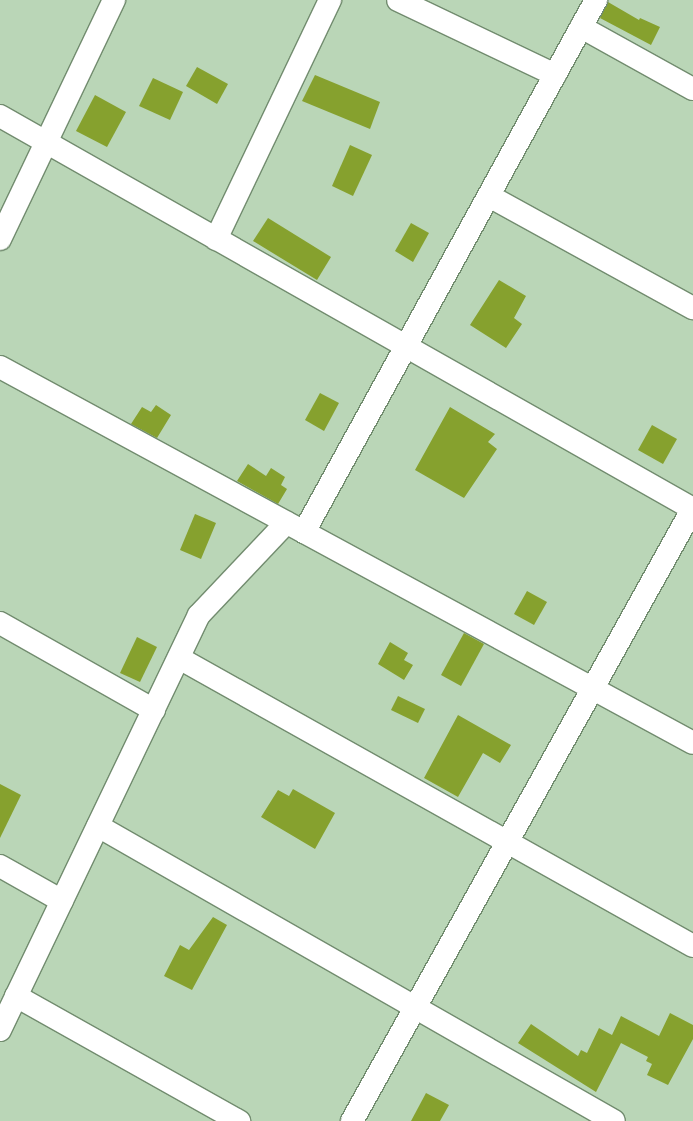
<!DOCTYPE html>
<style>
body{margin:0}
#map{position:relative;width:693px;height:1121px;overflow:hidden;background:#bad6b7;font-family:Poppins,sans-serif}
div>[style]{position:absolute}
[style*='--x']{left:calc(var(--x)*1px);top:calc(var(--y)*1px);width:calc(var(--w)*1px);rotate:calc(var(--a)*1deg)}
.building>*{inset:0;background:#86a12e}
.roads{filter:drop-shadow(1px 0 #728c6f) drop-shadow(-1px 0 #728c6f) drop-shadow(0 1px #728c6f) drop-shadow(0 -1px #728c6f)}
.street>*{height:22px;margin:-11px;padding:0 11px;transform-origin:11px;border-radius:11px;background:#fff}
span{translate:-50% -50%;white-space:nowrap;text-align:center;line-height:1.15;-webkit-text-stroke:3px #e4f3e3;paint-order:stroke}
</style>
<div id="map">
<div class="building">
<div style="clip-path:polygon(608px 2px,639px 20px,640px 18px,660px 27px,651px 45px,600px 18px)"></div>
<div style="clip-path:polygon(197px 67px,228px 84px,217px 104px,186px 86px)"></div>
<div style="clip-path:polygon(315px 75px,380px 102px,370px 129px,302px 101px)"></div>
<div style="clip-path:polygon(153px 78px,183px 92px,170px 120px,139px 106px)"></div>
<div style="clip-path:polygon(95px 95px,126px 112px,107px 147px,76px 131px)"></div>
<div style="clip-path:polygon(350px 145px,372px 155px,353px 196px,332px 186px)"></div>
<div style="clip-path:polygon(268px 218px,331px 257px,317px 280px,253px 241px)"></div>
<div style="clip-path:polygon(411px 223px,429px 233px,413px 262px,395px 251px)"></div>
<div style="clip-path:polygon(499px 280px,526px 296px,514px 318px,522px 324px,506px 348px,470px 325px)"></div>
<div style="clip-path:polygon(320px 393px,339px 403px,324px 431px,305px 420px)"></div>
<div style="clip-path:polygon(156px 405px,171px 415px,157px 438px,131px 424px,142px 407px,151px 412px)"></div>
<div style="clip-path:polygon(450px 407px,495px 434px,488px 442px,497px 449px,464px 498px,415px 470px)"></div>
<div style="clip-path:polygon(652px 425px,677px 439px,663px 464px,638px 450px)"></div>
<div style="clip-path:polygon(248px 464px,266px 476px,271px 468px,285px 477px,281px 485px,287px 489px,278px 504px,237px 481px)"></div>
<div style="clip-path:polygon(195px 514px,216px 523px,201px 559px,180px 550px)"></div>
<div style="clip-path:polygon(527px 591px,547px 602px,534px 625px,514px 614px)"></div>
<div style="clip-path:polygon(464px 633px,484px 644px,461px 686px,441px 675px)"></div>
<div style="clip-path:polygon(137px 637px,157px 647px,140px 682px,120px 673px)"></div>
<div style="clip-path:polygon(390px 642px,408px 653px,404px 660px,413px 665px,404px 680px,378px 664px)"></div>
<div style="clip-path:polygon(398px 696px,425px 709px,418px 723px,391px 710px)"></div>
<div style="clip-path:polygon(458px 715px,511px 745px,500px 763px,483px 753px,458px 797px,424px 778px)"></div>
<div style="clip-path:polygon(0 784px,21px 795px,0 838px)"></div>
<div style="clip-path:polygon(293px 789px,335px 813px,315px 849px,261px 817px,278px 790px,289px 796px)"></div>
<div style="clip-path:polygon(213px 917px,227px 925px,192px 990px,164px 976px,180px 945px,189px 950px)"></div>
<div style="clip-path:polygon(670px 1013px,693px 1025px,693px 1039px,668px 1085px,647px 1075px,652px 1064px,646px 1061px,648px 1057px,621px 1043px,596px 1092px,518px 1043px,531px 1024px,578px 1056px,581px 1050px,587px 1053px,599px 1028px,612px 1035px,621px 1016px,659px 1036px)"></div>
<div style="clip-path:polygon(426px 1093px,449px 1105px,440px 1121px,411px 1121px)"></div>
</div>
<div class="roads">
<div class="street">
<div style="--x:398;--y:0;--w:174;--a:25.5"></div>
<div style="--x:581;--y:27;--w:128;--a:29"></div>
<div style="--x:0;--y:116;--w:797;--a:29.56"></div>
<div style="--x:489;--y:196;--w:233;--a:28.8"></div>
<div style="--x:0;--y:239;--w:265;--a:-64.5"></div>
<div style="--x:216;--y:239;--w:265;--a:-64.5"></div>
<div style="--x:0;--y:367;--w:788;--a:28.48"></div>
<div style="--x:304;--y:532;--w:607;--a:-61.24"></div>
<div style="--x:0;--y:623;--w:177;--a:29.5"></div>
<div style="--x:179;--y:658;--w:589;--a:29.26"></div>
<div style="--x:98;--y:826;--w:594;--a:29.76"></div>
<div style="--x:0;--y:866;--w:71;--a:29.4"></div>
<div style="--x:16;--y:996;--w:256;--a:29.3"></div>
<div style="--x:0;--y:1030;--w:460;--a:-64.4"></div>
<div style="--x:199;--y:615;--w:127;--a:-46.6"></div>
<div style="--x:352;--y:1121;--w:701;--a:-60.91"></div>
</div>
</div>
</div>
